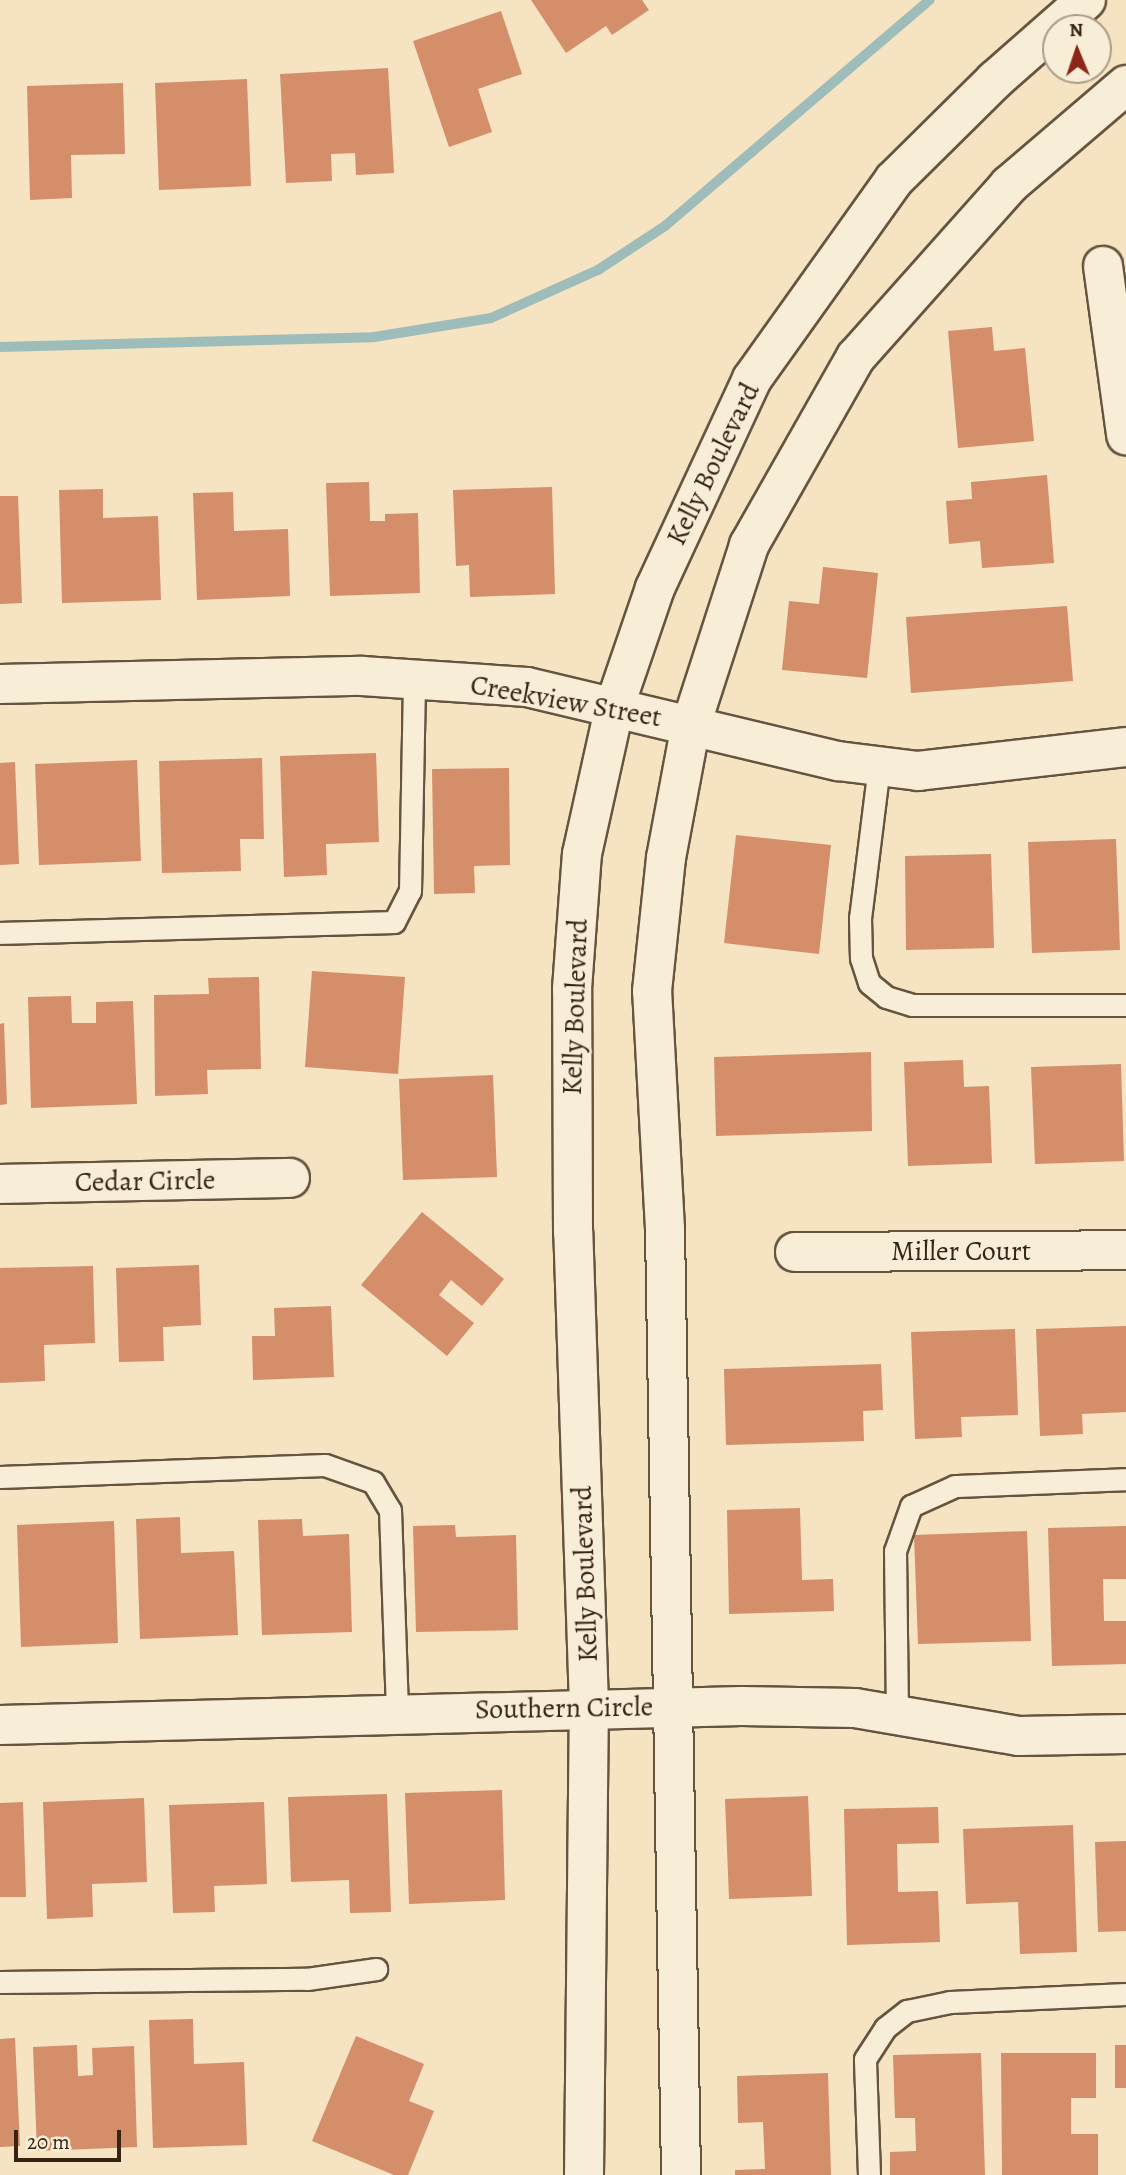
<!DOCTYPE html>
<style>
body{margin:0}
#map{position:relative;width:1126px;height:2175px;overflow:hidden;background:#f5e3c2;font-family:Alegreya,serif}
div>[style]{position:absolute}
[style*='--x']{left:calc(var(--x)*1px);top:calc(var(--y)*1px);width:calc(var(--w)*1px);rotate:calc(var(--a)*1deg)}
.stream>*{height:10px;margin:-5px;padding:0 5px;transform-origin:5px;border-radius:5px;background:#9ebdba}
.building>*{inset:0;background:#d48e69}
.roads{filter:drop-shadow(2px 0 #66543f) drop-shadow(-2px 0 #66543f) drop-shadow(0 2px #66543f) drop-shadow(0 -2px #66543f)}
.service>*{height:21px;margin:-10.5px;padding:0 10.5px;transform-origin:10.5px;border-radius:10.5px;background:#f8edd7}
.minor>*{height:38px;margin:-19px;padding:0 19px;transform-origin:19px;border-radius:19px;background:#f8edd7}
.secondary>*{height:38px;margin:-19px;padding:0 19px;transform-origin:19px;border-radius:19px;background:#f8edd7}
span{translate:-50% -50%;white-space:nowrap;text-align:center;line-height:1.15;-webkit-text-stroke:5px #f8edd7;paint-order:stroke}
.street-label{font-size:28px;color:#362413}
.north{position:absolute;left:1042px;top:14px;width:70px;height:70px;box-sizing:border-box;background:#f8edd7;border:2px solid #aa9d89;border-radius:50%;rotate:358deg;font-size:19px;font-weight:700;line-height:28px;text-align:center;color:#362413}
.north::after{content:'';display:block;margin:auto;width:24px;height:32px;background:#8f2418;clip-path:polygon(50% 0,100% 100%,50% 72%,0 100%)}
.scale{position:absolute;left:14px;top:2130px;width:107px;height:32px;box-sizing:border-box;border:4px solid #362413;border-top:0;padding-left:9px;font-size:21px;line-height:24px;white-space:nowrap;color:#362413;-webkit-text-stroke:5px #f8edd7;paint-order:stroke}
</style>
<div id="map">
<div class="stream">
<div style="--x:0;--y:347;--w:374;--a:-1.5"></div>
<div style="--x:374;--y:337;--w:119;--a:-9.2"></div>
<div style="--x:491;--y:318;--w:117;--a:-24.2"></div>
<div style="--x:598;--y:270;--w:80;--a:-33.3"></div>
<div style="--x:665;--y:226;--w:348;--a:-40.5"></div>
</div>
<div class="building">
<div style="clip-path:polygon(531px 0,642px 0,649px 10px,612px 35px,606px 26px,566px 53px)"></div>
<div style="clip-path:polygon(501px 11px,522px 74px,478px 89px,492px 132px,449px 147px,413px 41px)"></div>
<div style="clip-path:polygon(388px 68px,394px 173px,356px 175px,355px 153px,331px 154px,332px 181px,286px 183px,280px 74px)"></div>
<div style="clip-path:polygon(247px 79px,251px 186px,159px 190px,155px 83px)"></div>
<div style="clip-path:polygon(123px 83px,125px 154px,71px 155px,72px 198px,30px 200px,27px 86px)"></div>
<div style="clip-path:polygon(992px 327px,994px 351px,1025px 348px,1034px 441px,958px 448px,948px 331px)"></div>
<div style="clip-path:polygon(1047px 475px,1054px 563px,982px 568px,980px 541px,949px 544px,946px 501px,972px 499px,971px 482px)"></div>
<div style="clip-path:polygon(369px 482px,370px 521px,385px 521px,385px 514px,418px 513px,420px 593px,330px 596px,326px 483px)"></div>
<div style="clip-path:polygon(552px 487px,555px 594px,470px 597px,469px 565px,456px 566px,453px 490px)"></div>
<div style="clip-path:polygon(103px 489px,103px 518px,158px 516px,161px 600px,62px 603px,59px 490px)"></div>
<div style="clip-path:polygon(233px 492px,234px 531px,288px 529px,290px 596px,197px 600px,193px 493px)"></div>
<div style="clip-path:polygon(0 496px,18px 496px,22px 603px,0 604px)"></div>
<div style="clip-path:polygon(823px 567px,878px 573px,867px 678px,782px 670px,789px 601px,819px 604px)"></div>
<div style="clip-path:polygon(1067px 606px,1073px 681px,911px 693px,906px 617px)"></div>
<div style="clip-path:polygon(376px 753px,379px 842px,326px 844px,327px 875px,284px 877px,280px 756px)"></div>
<div style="clip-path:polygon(262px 758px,264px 839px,240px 839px,241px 871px,162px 873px,159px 761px)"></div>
<div style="clip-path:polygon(137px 760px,141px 861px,39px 865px,35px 764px)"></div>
<div style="clip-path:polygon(15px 762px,19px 864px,0 865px,0 763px)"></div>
<div style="clip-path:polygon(509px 768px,510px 865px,474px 866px,475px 893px,434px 894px,432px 769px)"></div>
<div style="clip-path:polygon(736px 835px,831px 845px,819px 954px,724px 943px)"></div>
<div style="clip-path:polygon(1116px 839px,1120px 950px,1032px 953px,1028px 842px)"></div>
<div style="clip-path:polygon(991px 854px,994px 948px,906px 950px,905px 856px)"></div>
<div style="clip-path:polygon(312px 971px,405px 977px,398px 1074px,305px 1067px)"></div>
<div style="clip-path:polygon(259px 977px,261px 1069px,207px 1070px,208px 1094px,155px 1096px,154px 995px,209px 994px,208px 978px)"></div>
<div style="clip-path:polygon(71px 996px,72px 1023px,96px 1023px,96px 1002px,133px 1001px,137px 1104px,31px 1108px,28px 997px)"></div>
<div style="clip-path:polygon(4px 1023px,7px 1104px,0 1105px,0 1024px)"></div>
<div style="clip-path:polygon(871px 1052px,872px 1131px,716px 1136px,714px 1057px)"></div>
<div style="clip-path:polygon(963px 1060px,964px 1087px,989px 1086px,992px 1163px,908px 1166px,904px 1062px)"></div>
<div style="clip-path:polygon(1121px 1064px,1124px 1161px,1035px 1164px,1031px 1067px)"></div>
<div style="clip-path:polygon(493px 1075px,497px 1177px,403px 1180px,399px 1079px)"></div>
<div style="clip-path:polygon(422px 1212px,504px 1279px,482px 1306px,451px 1280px,439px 1295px,474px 1323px,447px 1356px,361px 1285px)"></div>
<div style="clip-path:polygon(199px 1265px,201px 1325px,163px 1327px,164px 1361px,119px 1362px,116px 1268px)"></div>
<div style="clip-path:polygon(93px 1266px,95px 1343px,44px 1345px,45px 1381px,0 1383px,0 1268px)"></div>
<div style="clip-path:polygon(331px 1306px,334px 1377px,253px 1380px,252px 1336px,275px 1336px,274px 1308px)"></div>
<div style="clip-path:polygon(1126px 1326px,1126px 1412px,1082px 1414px,1083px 1434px,1040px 1436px,1036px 1329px)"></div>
<div style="clip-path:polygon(1015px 1329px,1018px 1415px,961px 1417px,962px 1437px,915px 1439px,911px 1332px)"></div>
<div style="clip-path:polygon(881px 1364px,883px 1410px,863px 1411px,864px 1441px,726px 1445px,724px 1369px)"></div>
<div style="clip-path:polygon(800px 1508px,802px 1580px,833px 1579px,834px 1611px,729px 1614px,727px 1510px)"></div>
<div style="clip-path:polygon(180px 1517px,181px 1553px,234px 1551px,238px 1635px,140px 1639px,136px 1519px)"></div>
<div style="clip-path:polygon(302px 1519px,303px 1536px,349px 1534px,352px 1632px,262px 1635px,258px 1520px)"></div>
<div style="clip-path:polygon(114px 1521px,118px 1643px,21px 1647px,17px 1525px)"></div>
<div style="clip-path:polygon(455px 1525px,456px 1537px,516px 1535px,518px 1630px,416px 1632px,413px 1526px)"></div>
<div style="clip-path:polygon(1126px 1526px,1126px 1579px,1103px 1579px,1104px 1621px,1126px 1621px,1126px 1664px,1052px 1666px,1048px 1528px)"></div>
<div style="clip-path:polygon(1027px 1531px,1031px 1641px,918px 1644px,914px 1535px)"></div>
<div style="clip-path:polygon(502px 1790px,505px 1900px,409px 1904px,405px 1793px)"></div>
<div style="clip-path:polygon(387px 1794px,391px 1912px,350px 1913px,349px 1880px,291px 1882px,288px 1797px)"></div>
<div style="clip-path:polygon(808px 1796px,812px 1896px,729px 1899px,725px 1799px)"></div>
<div style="clip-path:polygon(144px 1798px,147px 1882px,92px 1884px,93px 1917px,47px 1919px,43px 1802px)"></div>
<div style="clip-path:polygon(23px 1802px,26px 1897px,0 1897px,0 1803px)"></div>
<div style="clip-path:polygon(264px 1802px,267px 1884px,214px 1886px,215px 1912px,173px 1913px,169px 1805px)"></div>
<div style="clip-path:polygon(938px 1807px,939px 1843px,897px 1844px,898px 1892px,938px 1891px,940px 1942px,847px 1945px,844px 1809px)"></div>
<div style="clip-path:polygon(1073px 1825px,1077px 1952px,1020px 1954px,1018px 1902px,966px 1904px,963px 1829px)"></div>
<div style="clip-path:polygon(1126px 1841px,1126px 1931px,1098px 1932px,1095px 1842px)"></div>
<div style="clip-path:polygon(193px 2019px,194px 2064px,244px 2062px,247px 2145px,153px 2148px,149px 2020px)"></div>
<div style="clip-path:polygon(356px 2036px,424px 2064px,409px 2101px,434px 2111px,408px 2175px,394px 2175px,312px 2141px)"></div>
<div style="clip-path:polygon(15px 2038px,20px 2146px,0 2147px,0 2039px)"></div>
<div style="clip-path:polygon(77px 2045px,78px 2076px,93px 2075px,92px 2048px,134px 2046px,137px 2147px,37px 2151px,33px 2047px)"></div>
<div style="clip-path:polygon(1115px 2045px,1126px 2045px,1126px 2088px,1115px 2088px)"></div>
<div style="clip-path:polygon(981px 2053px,985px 2175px,890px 2175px,890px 2152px,916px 2151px,915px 2118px,895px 2118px,893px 2055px)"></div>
<div style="clip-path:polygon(1001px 2053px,1096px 2053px,1096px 2098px,1071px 2098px,1071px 2134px,1098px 2134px,1098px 2175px,1002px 2175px)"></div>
<div style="clip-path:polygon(828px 2073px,831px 2175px,735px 2175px,735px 2170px,765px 2169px,763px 2122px,738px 2123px,737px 2076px)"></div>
</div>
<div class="roads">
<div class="service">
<div style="--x:879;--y:766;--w:153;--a:97.1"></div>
<div style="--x:860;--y:918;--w:40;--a:88.6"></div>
<div style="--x:861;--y:958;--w:26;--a:72"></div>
<div style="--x:869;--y:983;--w:22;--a:39"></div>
<div style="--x:886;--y:997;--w:27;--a:17"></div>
<div style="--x:912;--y:1005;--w:214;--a:0"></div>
<div style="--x:0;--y:933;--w:394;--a:-1.6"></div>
<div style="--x:394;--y:922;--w:35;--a:-63"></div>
<div style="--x:410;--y:891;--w:213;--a:-88.9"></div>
<div style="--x:0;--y:1477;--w:325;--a:-2.1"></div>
<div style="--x:325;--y:1465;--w:51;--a:19.5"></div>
<div style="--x:373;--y:1482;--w:33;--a:59"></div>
<div style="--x:390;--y:1510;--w:202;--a:88"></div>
<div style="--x:897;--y:1714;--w:163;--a:-90.7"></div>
<div style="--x:895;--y:1551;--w:48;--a:-70.4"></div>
<div style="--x:911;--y:1506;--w:48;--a:-24.4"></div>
<div style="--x:955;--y:1486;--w:171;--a:-2.3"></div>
<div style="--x:0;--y:1982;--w:307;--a:-0.6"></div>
<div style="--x:307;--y:1979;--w:70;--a:-8.2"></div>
<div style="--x:869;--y:2175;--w:116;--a:-92"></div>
<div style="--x:865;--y:2059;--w:37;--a:-57"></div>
<div style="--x:885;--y:2028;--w:28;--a:-38"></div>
<div style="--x:907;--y:2011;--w:44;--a:-11.8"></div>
<div style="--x:950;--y:2002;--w:176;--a:-2.6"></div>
</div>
<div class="minor">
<div style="--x:1103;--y:266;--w:171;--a:82.2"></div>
<div style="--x:0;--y:684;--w:362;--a:-1.3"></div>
<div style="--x:362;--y:676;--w:165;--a:3.8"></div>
<div style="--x:527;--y:687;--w:320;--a:13.4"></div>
<div style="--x:838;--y:761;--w:81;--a:7.1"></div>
<div style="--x:918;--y:771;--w:209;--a:-6.6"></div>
<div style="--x:0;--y:1184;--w:290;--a:-1.2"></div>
<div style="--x:795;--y:1252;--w:331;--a:-0.3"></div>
<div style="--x:0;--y:1725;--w:742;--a:-1.47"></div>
<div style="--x:742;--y:1706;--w:113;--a:1"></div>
<div style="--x:855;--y:1708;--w:166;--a:9.7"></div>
<div style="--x:1019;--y:1736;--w:107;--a:-1.1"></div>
</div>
<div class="secondary">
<div style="--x:584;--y:2175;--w:469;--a:-89.4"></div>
<div style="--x:589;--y:1706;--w:474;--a:-91.9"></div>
<div style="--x:573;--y:1232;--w:243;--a:-90.2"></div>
<div style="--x:572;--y:989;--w:135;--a:-85.8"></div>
<div style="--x:582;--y:854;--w:153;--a:-77.5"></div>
<div style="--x:615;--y:705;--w:124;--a:-71.1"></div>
<div style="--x:655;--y:588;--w:230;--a:-65.1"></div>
<div style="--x:752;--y:379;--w:244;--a:-54.5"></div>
<div style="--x:894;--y:180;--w:142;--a:-44.7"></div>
<div style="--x:995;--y:80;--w:121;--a:-41.3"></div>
<div style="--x:681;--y:2175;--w:946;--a:-90.97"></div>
<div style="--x:665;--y:1229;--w:238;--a:-93.1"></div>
<div style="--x:652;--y:991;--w:134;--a:-84"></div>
<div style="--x:666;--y:858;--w:135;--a:-79.4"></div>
<div style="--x:691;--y:725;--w:189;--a:-72.1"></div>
<div style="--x:749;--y:545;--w:216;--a:-60.4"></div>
<div style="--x:856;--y:357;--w:230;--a:-48.3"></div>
<div style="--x:1009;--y:185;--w:154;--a:-40.5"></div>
</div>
</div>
<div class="street-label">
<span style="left:713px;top:464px;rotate:-64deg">Kelly Boulevard</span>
<span style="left:566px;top:701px;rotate:10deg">Creekview Street</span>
<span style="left:575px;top:1007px;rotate:-88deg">Kelly Boulevard</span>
<span style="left:145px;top:1181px;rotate:-1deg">Cedar Circle</span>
<span style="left:961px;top:1251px">Miller Court</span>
<span style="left:585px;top:1574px;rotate:-92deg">Kelly Boulevard</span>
<span style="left:564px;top:1708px;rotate:-1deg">Southern Circle</span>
</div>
<div class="north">N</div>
<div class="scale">20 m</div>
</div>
